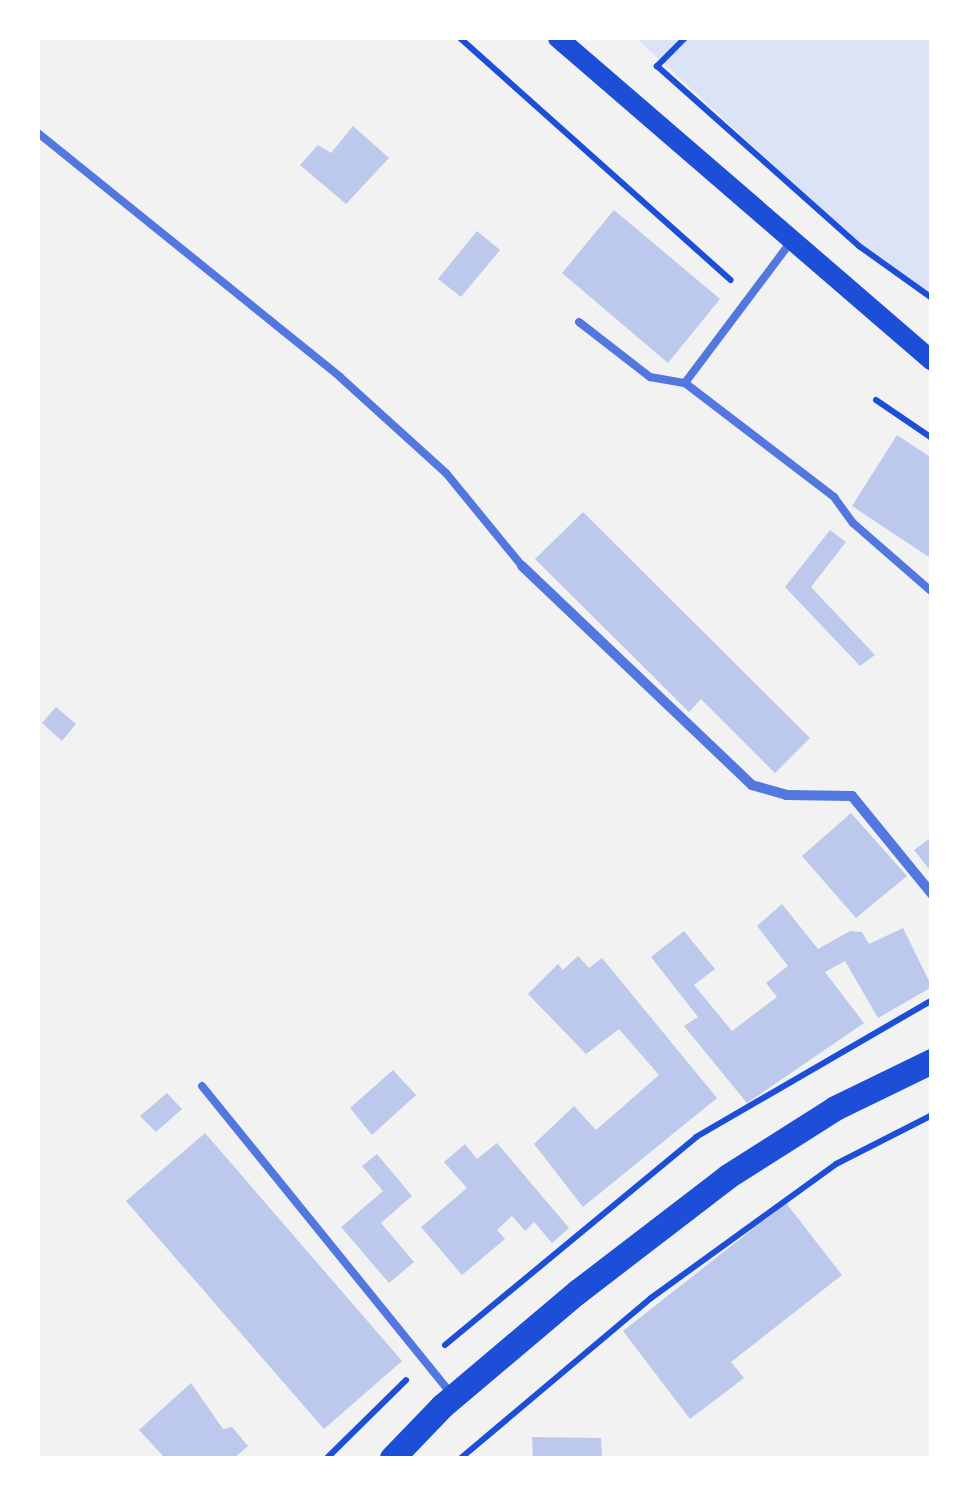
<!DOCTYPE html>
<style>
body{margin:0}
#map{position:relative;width:969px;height:1496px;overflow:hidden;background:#f2f2f2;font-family:"Asap Condensed",sans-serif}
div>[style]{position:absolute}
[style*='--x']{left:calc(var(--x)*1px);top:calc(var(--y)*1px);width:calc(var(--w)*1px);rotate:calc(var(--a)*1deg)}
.green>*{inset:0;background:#dbe4f7}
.building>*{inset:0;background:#bdc9ec}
.path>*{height:6px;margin:-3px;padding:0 3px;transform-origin:3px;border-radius:3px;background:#1d4ed8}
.service>*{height:8px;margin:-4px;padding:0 4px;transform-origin:4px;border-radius:4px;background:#5277de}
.minor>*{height:10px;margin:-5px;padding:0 5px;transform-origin:5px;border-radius:5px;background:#5277de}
.secondary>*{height:20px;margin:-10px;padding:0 10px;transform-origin:10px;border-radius:10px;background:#1d4ed8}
.primary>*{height:25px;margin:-12.5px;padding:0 12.5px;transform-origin:12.5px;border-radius:12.5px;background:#1d4ed8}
span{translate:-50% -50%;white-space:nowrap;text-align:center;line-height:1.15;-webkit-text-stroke:9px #fff;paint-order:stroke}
.frame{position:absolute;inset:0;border:40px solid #fff;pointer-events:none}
</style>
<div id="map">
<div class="green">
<div style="clip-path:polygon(636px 38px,931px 38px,931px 295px,860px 245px)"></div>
</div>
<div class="building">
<div style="clip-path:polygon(353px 126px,389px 158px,346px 204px,300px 165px,318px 145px,331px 153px)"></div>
<div style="clip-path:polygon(614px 210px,720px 299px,668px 363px,562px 273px)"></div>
<div style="clip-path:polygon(477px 231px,500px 250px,461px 297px,438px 279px)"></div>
<div style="clip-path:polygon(897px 435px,932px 458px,932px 559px,852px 506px)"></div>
<div style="clip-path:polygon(583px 512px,810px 738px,775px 773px,701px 699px,689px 712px,535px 559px)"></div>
<div style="clip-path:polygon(830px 530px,846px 542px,811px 587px,875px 655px,860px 666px,785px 587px)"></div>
<div style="clip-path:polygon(56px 707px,76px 724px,62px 741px,42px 723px)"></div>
<div style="clip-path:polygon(851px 813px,907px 876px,856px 918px,802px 856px)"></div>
<div style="clip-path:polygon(932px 837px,932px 873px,914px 850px)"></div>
<div style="clip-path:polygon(782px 904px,818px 949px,850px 931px,862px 932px,869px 944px,903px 928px,932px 987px,878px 1018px,845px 961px,825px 972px,864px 1023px,747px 1103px,684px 1026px,698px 1017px,651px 957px,684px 931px,715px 969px,694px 985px,732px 1031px,777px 997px,766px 983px,788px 966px,757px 926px)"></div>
<div style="clip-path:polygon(578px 956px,589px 968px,602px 958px,717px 1098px,583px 1207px,534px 1144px,574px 1106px,596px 1130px,659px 1075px,619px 1029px,586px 1054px,528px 994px,558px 964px,563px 970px)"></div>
<div style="clip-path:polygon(393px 1070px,416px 1095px,372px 1135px,350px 1108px)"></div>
<div style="clip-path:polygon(167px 1093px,182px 1109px,156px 1132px,140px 1116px)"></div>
<div style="clip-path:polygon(205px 1133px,402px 1361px,324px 1429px,126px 1201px)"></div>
<div style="clip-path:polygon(497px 1143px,569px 1228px,552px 1243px,534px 1222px,525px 1231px,512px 1216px,497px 1230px,505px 1239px,462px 1275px,421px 1227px,467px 1188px,444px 1162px,465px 1144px,477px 1159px)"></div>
<div style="clip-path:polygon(377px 1154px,412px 1196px,381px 1223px,414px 1262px,389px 1283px,341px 1227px,383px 1191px,362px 1166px)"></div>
<div style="clip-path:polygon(786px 1203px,842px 1275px,731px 1362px,744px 1378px,690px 1419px,623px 1331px)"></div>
<div style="clip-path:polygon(191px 1383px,223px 1429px,232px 1427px,248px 1446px,234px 1458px,165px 1458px,139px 1430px)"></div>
<div style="clip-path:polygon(532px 1437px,601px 1438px,602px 1458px,533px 1458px)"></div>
</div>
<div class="path">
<div style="--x:460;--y:38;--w:363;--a:41.8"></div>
<div style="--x:685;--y:38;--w:40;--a:135"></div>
<div style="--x:657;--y:66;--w:271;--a:41.7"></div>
<div style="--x:859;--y:246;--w:90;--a:35.5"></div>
<div style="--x:876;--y:400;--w:68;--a:34.2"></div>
<div style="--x:445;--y:1345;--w:326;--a:-39.6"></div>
<div style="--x:696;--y:1137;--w:273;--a:-30.1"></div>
<div style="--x:327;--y:1458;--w:111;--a:-44.6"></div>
<div style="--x:461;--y:1458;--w:248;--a:-40.1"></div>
<div style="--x:651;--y:1298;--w:228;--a:-35.9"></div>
<div style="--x:836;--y:1164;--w:108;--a:-27"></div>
</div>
<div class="service">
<div style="--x:38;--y:133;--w:388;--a:38.9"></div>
<div style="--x:340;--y:377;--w:143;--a:42.2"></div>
<div style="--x:446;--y:473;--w:120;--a:50.7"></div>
<div style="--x:790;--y:243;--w:175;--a:126.9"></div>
<div style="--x:685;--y:383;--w:188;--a:37.4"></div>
<div style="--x:834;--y:497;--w:32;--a:54"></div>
<div style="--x:853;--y:523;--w:105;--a:41.1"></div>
<div style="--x:579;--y:322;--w:90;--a:37.8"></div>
<div style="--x:650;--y:377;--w:36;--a:10"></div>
<div style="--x:202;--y:1086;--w:396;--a:51"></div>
</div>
<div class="minor">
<div style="--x:522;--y:566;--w:318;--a:43.6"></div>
<div style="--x:752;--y:785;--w:35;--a:16"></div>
<div style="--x:786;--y:795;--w:66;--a:0.9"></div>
<div style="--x:852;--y:796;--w:127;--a:50.8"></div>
</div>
<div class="secondary">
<div style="--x:558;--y:38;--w:494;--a:40.8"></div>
</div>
<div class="primary">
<div style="--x:392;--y:1458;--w:72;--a:-46.1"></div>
<div style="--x:442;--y:1406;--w:177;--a:-40.2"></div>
<div style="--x:577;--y:1292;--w:190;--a:-37.5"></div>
<div style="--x:728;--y:1176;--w:127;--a:-32.4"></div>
<div style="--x:835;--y:1108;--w:108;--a:-25.9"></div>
</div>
<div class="frame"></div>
</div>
